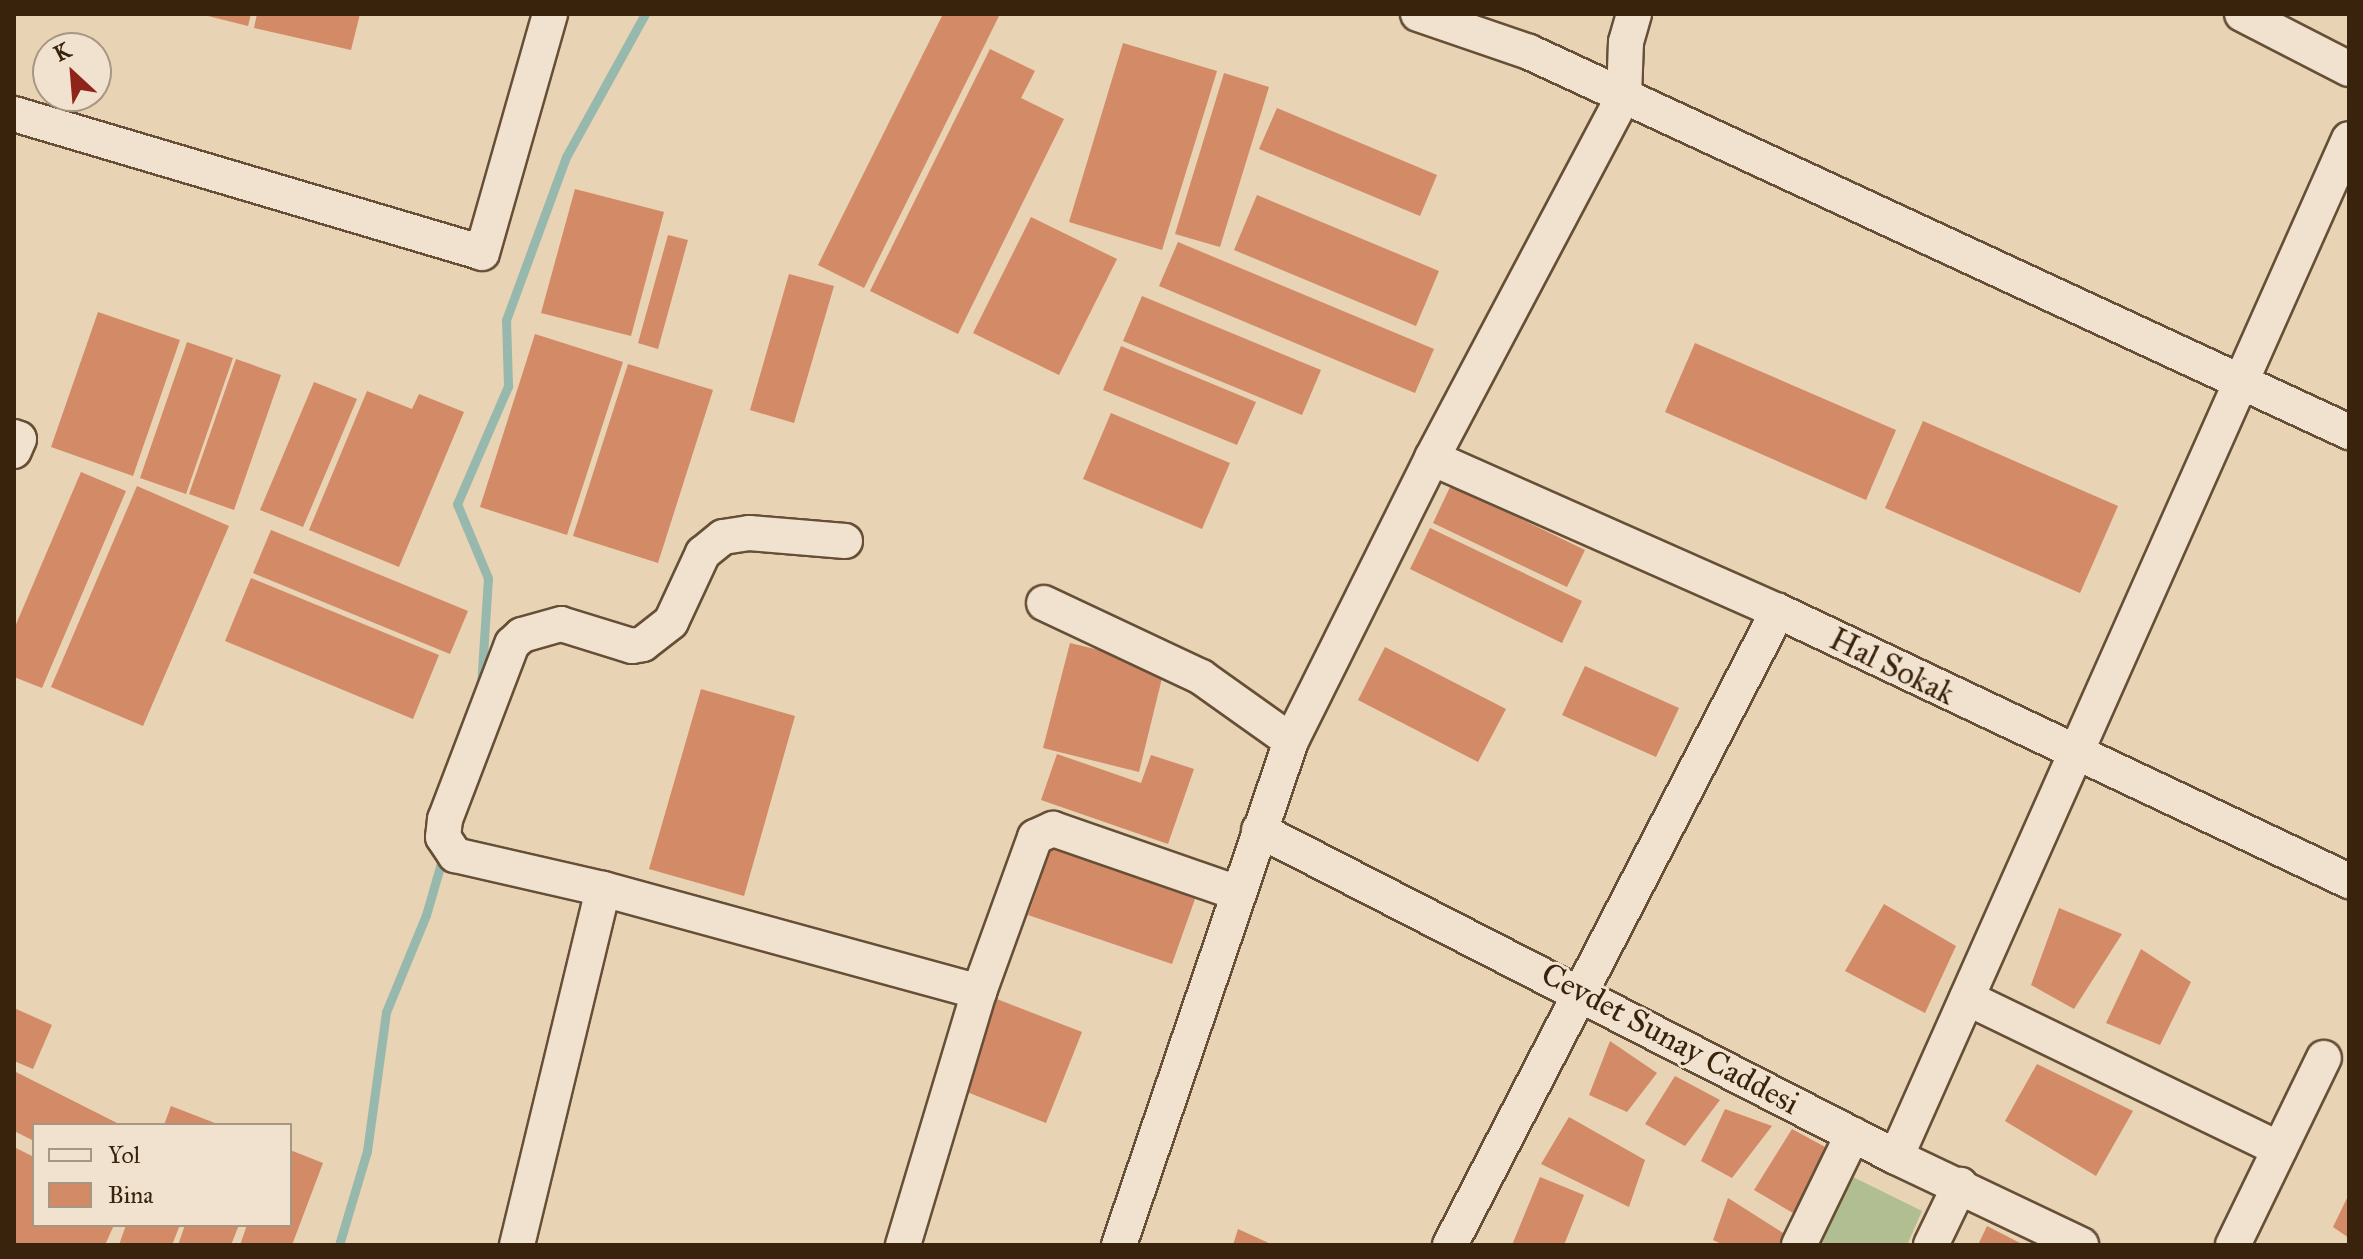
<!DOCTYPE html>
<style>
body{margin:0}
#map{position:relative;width:2363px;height:1259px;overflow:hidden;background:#e8d3b4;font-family:"IM FELL Great Primer",serif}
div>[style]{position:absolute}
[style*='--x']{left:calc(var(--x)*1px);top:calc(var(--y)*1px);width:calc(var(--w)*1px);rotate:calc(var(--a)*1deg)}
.green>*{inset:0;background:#b0be91}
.stream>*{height:9px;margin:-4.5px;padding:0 4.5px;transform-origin:4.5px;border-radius:4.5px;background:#97b8ad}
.building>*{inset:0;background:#d28a67}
.roads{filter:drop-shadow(2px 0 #664f36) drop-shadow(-2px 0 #664f36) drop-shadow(0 2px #664f36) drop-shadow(0 -2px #664f36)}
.minor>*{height:34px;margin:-17px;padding:0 17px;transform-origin:17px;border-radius:17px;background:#f0e2ce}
span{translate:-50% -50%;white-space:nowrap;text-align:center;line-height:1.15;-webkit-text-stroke:6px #f0e2ce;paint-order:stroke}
.street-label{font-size:32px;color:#3a230c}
.frame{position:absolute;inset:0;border:16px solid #3a230c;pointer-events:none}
.legend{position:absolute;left:32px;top:1123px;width:260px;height:104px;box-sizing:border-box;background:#f0e2ce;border:2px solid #a79680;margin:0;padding:10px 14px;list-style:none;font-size:24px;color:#3a230c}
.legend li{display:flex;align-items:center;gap:16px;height:40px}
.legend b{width:40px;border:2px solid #a79680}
.north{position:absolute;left:32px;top:32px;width:80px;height:80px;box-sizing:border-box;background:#f0e2ce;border:2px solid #a79680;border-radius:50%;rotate:334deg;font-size:22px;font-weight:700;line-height:32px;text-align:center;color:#3a230c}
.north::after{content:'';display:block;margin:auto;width:28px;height:36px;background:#8f2418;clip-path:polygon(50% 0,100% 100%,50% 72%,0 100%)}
</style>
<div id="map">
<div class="green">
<div style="clip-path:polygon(1853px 1177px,1922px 1211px,1907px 1245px,1820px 1245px)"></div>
</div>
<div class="stream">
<div style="--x:481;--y:686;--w:108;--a:-86.3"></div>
<div style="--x:488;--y:578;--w:80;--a:-112.7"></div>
<div style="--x:457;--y:504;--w:129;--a:-66.6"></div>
<div style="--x:508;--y:386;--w:66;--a:-91.7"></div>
<div style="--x:506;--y:320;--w:174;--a:-69.8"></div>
<div style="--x:566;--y:157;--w:163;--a:-61.1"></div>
<div style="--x:339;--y:1245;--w:98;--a:-73.4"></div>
<div style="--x:367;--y:1151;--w:140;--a:-82.2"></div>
<div style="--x:386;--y:1012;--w:105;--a:-67.6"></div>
<div style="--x:426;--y:915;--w:61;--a:-73.9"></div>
</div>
<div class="building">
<div style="clip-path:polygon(200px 14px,251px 14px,248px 26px)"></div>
<div style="clip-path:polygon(257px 14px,360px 14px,351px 50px,254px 28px)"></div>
<div style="clip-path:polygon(943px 14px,1000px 14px,864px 288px,818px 265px)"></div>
<div style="clip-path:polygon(1123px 43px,1217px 71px,1162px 250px,1069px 222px)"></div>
<div style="clip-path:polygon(990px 49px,1035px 71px,1021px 98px,1064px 119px,958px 334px,870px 291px)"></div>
<div style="clip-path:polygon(1224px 73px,1269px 87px,1220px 247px,1175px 234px)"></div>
<div style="clip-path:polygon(1277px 108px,1437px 175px,1420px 216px,1259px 149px)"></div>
<div style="clip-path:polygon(575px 189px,664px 212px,631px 336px,541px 313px)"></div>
<div style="clip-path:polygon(1257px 195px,1439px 271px,1416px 326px,1234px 250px)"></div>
<div style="clip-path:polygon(1031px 217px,1117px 259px,1059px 375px,973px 333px)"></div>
<div style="clip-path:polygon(668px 235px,688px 240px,658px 349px,638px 343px)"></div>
<div style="clip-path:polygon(1178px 242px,1434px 349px,1415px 393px,1159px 286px)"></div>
<div style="clip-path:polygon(789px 274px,834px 286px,794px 423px,750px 410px)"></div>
<div style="clip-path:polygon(1142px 296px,1321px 370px,1302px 415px,1123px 341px)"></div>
<div style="clip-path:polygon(98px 312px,180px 340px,133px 476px,51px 447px)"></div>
<div style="clip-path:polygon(535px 334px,623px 362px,567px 535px,480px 507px)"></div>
<div style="clip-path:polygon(187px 342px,233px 358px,186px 494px,140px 478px)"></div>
<div style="clip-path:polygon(1695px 343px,1896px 430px,1866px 500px,1665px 412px)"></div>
<div style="clip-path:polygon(1121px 346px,1256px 402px,1237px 445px,1103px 390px)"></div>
<div style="clip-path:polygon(236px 359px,281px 375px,234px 510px,189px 494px)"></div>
<div style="clip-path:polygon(628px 364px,713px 390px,658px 563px,573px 536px)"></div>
<div style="clip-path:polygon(314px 382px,357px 399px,303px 527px,260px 510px)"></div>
<div style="clip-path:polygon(367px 391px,412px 409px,419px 394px,464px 412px,399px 567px,309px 530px)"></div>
<div style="clip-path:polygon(1111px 413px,1230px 463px,1202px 529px,1083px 479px)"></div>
<div style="clip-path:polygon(1923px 421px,2118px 506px,2080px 593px,1885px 508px)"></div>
<div style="clip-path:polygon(81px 472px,126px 491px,42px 688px,14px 677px,14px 629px)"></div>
<div style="clip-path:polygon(1451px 485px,1585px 550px,1567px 587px,1433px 523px)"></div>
<div style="clip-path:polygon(137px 486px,229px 526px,143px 726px,51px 687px)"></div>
<div style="clip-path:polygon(1430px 528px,1582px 601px,1562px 643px,1410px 569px)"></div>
<div style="clip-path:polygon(271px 530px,468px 611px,450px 654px,253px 573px)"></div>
<div style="clip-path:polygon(251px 578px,439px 655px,413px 719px,225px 641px)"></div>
<div style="clip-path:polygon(1070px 643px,1165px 666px,1139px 772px,1043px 748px)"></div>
<div style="clip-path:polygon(1385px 647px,1506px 709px,1478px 762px,1358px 700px)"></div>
<div style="clip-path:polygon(1585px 666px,1679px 708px,1656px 757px,1562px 715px)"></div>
<div style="clip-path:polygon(701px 689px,795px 716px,744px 896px,649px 869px)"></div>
<div style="clip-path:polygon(1057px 754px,1141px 783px,1151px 755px,1194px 769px,1168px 844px,1041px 800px)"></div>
<div style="clip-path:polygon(1053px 843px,1201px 882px,1172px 964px,1028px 915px)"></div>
<div style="clip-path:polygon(1884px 904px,1956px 946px,1925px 1013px,1845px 971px)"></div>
<div style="clip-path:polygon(2059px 908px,2122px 934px,2074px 1009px,2031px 985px)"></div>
<div style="clip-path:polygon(2141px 949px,2191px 982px,2160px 1045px,2106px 1023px)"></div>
<div style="clip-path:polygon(989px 996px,1082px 1032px,1046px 1123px,954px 1087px)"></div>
<div style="clip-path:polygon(14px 1008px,52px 1025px,33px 1069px,14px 1061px)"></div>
<div style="clip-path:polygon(1610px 1041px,1657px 1073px,1627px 1112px,1589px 1095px)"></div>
<div style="clip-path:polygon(2037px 1064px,2133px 1111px,2096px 1176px,2005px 1121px)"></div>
<div style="clip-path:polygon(14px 1071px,121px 1125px,34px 1125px,34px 1141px,14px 1131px)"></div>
<div style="clip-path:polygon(1675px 1076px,1720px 1100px,1685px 1146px,1645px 1124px)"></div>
<div style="clip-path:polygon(171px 1106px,220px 1125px,164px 1125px)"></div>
<div style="clip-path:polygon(1725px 1109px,1772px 1126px,1732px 1178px,1701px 1161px)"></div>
<div style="clip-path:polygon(1569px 1117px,1645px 1160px,1629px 1207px,1541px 1164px)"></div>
<div style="clip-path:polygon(1792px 1129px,1827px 1148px,1793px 1213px,1754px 1190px)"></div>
<div style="clip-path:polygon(14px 1147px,34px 1157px,34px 1225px,114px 1225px,105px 1245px,14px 1245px)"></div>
<div style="clip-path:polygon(290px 1150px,323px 1163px,292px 1245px,240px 1245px,247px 1225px,290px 1225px)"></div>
<div style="clip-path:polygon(1540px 1177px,1584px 1195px,1564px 1245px,1512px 1245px)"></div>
<div style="clip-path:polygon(2349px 1194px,2349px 1238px,2333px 1227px)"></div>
<div style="clip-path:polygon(1728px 1198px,1788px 1236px,1785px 1245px,1724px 1245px,1713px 1240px)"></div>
<div style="clip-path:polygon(126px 1225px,180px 1225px,172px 1245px,119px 1245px)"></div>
<div style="clip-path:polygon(185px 1225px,239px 1225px,231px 1245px,178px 1245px)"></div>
<div style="clip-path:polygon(1987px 1226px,2024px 1245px,1978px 1245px)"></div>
<div style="clip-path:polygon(1238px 1229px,1273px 1245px,1233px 1245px)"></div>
</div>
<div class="roads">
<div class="minor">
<div style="--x:1418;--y:14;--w:117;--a:18.9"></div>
<div style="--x:1529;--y:52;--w:904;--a:24.86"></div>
<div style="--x:2242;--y:14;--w:120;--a:27.2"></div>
<div style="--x:14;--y:114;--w:488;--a:16.5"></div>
<div style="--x:482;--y:253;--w:248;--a:-74.1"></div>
<div style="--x:14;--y:437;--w:5;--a:22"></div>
<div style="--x:19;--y:439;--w:13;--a:113"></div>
<div style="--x:1432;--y:458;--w:378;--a:23.9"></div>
<div style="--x:1778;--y:611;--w:632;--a:25.31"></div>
<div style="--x:845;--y:541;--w:96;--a:-175.2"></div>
<div style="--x:749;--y:533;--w:26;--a:171"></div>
<div style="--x:723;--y:537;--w:26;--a:141"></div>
<div style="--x:703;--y:553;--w:76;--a:114.9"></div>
<div style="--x:671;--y:622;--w:36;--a:142"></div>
<div style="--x:643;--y:644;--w:11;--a:170"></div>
<div style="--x:632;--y:646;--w:74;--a:-162.8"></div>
<div style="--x:561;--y:624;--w:41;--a:164.2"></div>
<div style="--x:522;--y:635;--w:13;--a:138"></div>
<div style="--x:512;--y:644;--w:187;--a:110.9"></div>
<div style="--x:445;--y:819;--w:18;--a:96"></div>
<div style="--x:443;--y:837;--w:22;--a:56"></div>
<div style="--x:455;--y:855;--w:152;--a:12.9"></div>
<div style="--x:603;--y:889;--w:390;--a:15.3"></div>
<div style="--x:1044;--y:603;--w:174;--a:25.2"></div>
<div style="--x:1201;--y:677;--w:110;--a:35.4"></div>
<div style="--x:1259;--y:830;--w:716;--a:27.17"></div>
<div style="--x:1896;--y:1157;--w:205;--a:25.4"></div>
<div style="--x:1967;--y:998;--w:347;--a:25.8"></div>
<div style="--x:1896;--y:1157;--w:1114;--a:-66.01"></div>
<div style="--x:517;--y:1245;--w:366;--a:-76.4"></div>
<div style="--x:903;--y:1245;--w:264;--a:-73.3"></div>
<div style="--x:979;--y:992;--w:165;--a:-70.1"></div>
<div style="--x:1035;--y:837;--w:20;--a:-24"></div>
<div style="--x:1053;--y:829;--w:196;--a:19.1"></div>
<div style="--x:1119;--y:1245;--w:533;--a:-71.16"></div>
<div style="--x:1291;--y:741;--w:316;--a:-63.5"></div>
<div style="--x:1432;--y:458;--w:410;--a:-62.1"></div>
<div style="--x:1624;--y:96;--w:54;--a:-87.9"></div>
<div style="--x:1626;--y:42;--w:29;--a:-74"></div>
<div style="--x:1450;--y:1245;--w:714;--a:-62.65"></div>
<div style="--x:1799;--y:1245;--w:123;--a:-64.1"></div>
<div style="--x:1931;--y:1245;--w:67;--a:-64.2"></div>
<div style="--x:2233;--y:1245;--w:208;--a:-64.1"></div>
</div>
</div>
<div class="street-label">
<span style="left:1892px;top:667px;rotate:26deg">Hal Sokak</span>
<span style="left:1670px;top:1039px;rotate:28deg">Cevdet Sunay Caddesi</span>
</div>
<div class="frame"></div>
<ul class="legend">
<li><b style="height:10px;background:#f0e2ce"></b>Yol</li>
<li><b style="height:22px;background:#d28a67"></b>Bina</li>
</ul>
<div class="north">K</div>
</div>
